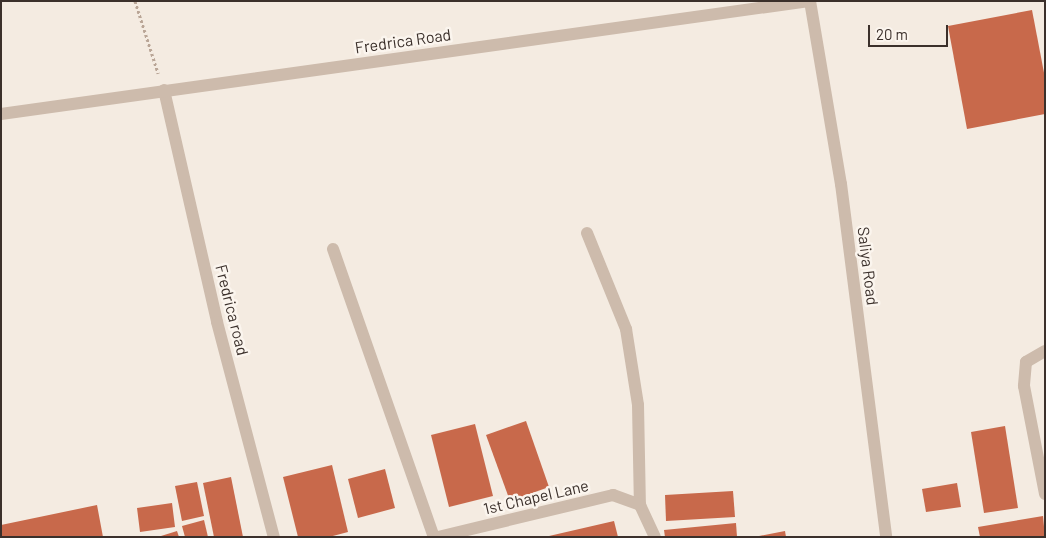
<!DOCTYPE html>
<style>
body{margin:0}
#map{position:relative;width:1046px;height:538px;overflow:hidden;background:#f4ebe1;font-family:Barlow,sans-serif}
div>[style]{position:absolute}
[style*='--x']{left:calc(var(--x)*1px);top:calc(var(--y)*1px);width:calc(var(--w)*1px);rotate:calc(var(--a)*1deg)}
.building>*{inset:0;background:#c8694b}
.path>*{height:3px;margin-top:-1.5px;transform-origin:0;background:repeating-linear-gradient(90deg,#b9a596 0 2.5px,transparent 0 5px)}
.minor>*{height:12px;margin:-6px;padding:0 6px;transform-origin:6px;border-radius:6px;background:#cdbbac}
span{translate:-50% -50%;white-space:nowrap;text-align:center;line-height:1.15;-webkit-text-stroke:5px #fbf5ee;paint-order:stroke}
.street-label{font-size:16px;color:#3b302b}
.frame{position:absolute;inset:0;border:2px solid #3b302b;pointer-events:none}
.scale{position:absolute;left:868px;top:25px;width:80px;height:22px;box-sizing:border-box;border:2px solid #3b302b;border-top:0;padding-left:6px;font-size:15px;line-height:18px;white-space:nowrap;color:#3b302b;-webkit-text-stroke:4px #fbf5ee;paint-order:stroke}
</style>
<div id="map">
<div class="building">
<div style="clip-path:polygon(1032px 10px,1045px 78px,1045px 114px,967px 129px,948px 26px)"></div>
<div style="clip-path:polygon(526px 421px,549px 487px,510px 501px,486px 435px)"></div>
<div style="clip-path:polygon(475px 424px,493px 496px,449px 507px,431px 435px)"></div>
<div style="clip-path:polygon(1005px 426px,1018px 508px,984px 513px,971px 432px)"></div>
<div style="clip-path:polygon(332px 465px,348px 532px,329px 537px,298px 537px,283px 477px)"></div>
<div style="clip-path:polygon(385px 469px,395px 508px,358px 518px,348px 479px)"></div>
<div style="clip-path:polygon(231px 477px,243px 537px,214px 537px,203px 483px)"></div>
<div style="clip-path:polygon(197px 482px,204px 516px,182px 521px,175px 486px)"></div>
<div style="clip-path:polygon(957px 483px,961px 507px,926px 512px,922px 489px)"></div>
<div style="clip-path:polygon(733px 491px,735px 517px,666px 521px,665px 495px)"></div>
<div style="clip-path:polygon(172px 503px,175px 527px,140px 532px,137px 508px)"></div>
<div style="clip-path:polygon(97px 505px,103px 537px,1px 537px,1px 525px)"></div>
<div style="clip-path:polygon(1043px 516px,1045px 537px,980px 537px,978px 527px)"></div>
<div style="clip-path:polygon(204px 520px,208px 537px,185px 537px,182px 526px)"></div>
<div style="clip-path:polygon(614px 521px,618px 537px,549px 537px,549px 536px)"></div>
<div style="clip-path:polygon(736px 523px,737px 537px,665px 537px,664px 530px)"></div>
<div style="clip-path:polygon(177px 531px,179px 537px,161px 537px,161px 536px)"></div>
<div style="clip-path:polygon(785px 531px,786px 537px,759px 537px,759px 536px)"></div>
</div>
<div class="path">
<div style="--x:135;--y:1;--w:76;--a:72.3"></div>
</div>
<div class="minor">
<div style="--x:810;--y:1;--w:186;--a:80.4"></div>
<div style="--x:841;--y:184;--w:356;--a:82.7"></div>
<div style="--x:164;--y:90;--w:238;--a:77.1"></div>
<div style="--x:217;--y:322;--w:222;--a:75.2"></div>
<div style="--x:1;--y:114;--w:816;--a:-7.96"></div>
<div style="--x:587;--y:233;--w:104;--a:67.9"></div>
<div style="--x:626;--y:329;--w:77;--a:81"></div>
<div style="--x:638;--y:405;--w:100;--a:88.9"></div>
<div style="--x:640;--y:505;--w:35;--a:65"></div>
<div style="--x:333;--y:249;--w:305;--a:70.7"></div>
<div style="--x:1045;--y:351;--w:22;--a:150"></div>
<div style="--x:1026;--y:362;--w:24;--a:95"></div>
<div style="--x:1024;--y:386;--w:110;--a:79"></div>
<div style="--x:438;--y:537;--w:180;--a:-13.5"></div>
<div style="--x:613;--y:495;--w:29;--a:20"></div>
</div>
<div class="street-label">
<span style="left:403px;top:41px;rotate:-8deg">Fredrica Road</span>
<span style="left:868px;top:266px;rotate:83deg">Saliya Road</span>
<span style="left:232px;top:310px;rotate:76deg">Fredrica road</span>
<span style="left:536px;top:497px;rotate:-13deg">1st Chapel Lane</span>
</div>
<div class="frame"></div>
<div class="scale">20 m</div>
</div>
